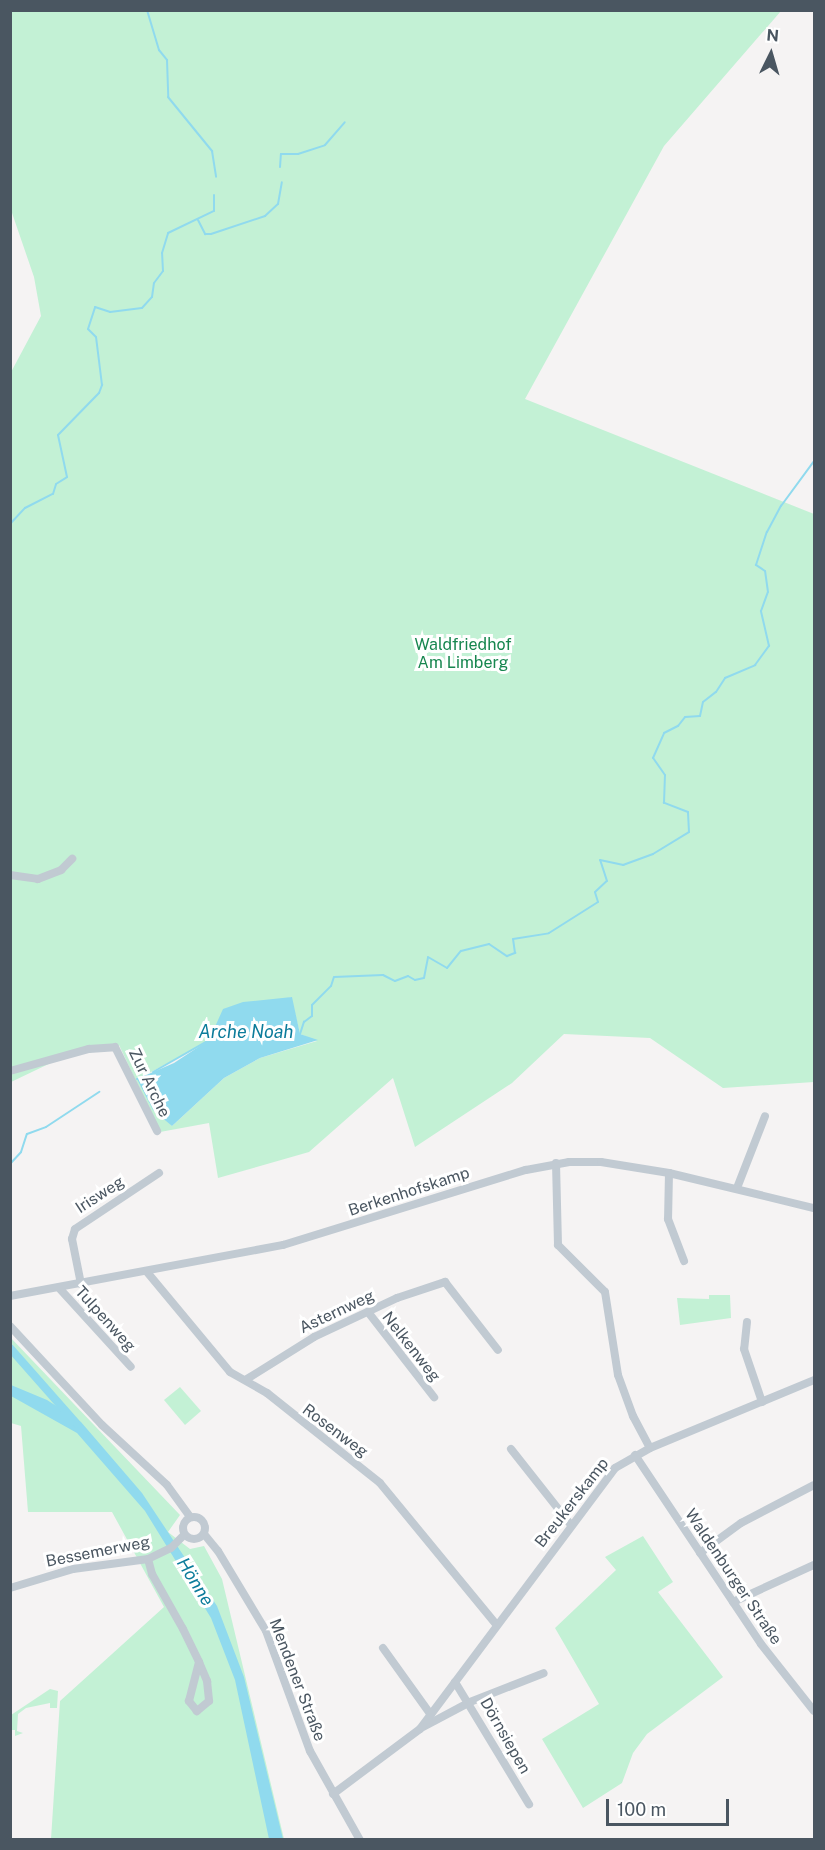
<!DOCTYPE html>
<meta charset="utf-8">
<style>
body{margin:0}
#map{position:relative;width:825px;height:1850px;overflow:hidden;background:#f5f3f3;font-family:"Public Sans",sans-serif}
div>[style]{position:absolute}
[style*='--x']{left:calc(var(--x)*1px);top:calc(var(--y)*1px);width:calc(var(--w)*1px);rotate:calc(var(--a)*1deg)}
.green>*{inset:0;background:#c3f1d5}
.water>*{inset:0;background:#90daee}
.stream>*{height:2px;margin:-1px;padding:0 1px;transform-origin:1px;border-radius:1px;background:#90daee}
.canal>*{height:8px;margin:-4px;padding:0 4px;transform-origin:4px;border-radius:4px;background:#90daee}
.street>*{height:8px;margin:-4px;padding:0 4px;transform-origin:4px;border-radius:4px;background:#c1cad2}
.street>.ring{margin:-4px;padding:0;box-sizing:content-box;background:none;border:8px solid #c1cad2;border-radius:50%}
span{translate:-50% -50%;white-space:nowrap;text-align:center;line-height:1.15;-webkit-text-stroke:6px #fff;paint-order:stroke}
.park-label{font-size:16px;color:#17864f}
.street-label{font-size:16px;color:#4a5661}
.water-label{font-size:18px;color:#0c7c9b;font-style:italic}
.frame{position:absolute;inset:0;border:12px solid #4a5661;pointer-events:none}
.north{position:absolute;left:741px;top:24px;width:60px;height:60px;-webkit-text-stroke:4px #fff;paint-order:stroke;rotate:5deg;font-size:16px;font-weight:700;line-height:24px;text-align:center;color:#4a5661}
.north::after{content:'';display:block;margin:auto;width:21px;height:27px;background:#4a5661;clip-path:polygon(50% 0,100% 100%,50% 72%,0 100%)}
.scale{position:absolute;left:606px;top:1799px;width:123px;height:27px;box-sizing:border-box;border:3px solid #4a5661;border-top:0;padding-left:8px;font-size:18px;line-height:21px;white-space:nowrap;color:#4a5661;-webkit-text-stroke:4px #fff;paint-order:stroke}
</style>
<div id="map">
<div class="green">
<div style="clip-path:polygon(evenodd,10px 11px,781px 11px,664px 146px,525px 399px,814px 514px,814px 1082px,723px 1088px,650px 1038px,564px 1034px,512px 1083px,415px 1147px,393px 1078px,309px 1152px,218px 1178px,209px 1123px,160px 1132px,119px 1045px,57px 1060px,11px 1082px,10px 374px,41px 316px,34px 277px,11px 210px,10px 11px,291px 997px,300px 1034px,317px 1041px,260px 1058px,224px 1078px,172px 1126px,138px 1079px,291px 997px)"></div>
<div style="clip-path:polygon(709px 1295px,730px 1295px,731px 1318px,680px 1325px,677px 1298px,709px 1299px)"></div>
<div style="clip-path:polygon(10px 1337px,180px 1515px,168px 1532px,190px 1549px,204px 1546px,222px 1579px,284px 1839px,51px 1839px,60px 1701px,164px 1607px,112px 1512px,28px 1512px,21px 1426px,11px 1423px)"></div>
<div style="clip-path:polygon(180px 1387px,201px 1411px,185px 1425px,164px 1400px)"></div>
<div style="clip-path:polygon(643px 1536px,673px 1582px,658px 1592px,723px 1677px,647px 1734px,633px 1753px,622px 1783px,583px 1808px,542px 1739px,599px 1704px,555px 1628px,616px 1570px,605px 1557px)"></div>
<div style="clip-path:polygon(50px 1689px,58px 1691px,57px 1708px,50px 1708px,50px 1703px,26px 1708px,18px 1714px,17px 1731px,23px 1733px,15px 1736px,15px 1730px,11px 1730px,11px 1715px)"></div>
</div>
<div class="water">
<div style="clip-path:polygon(292px 997px,300px 1034px,318px 1040px,260px 1058px,224px 1078px,172px 1126px,153px 1110px,137px 1079px,174px 1063px,209px 1040px,223px 1009px,243px 1002px)"></div>
<div style="clip-path:polygon(11px 1385px,47px 1400px,81px 1422px,142px 1493px,217px 1606px,244px 1677px,283px 1839px,269px 1839px,235px 1680px,211px 1618px,145px 1511px,77px 1433px,11px 1396px)"></div>
</div>
<div class="stream">
<div style="--x:147;--y:10;--w:42;--a:73.3"></div>
<div style="--x:159;--y:50;--w:13;--a:51"></div>
<div style="--x:167;--y:60;--w:37;--a:88"></div>
<div style="--x:168;--y:97;--w:70;--a:50.8"></div>
<div style="--x:212;--y:151;--w:26;--a:81"></div>
<div style="--x:280;--y:167;--w:13;--a:-86"></div>
<div style="--x:281;--y:154;--w:17;--a:0"></div>
<div style="--x:298;--y:154;--w:28;--a:-18"></div>
<div style="--x:325;--y:145;--w:30;--a:-49"></div>
<div style="--x:198;--y:220;--w:16;--a:63"></div>
<div style="--x:205;--y:234;--w:6;--a:0"></div>
<div style="--x:211;--y:234;--w:57;--a:-18.4"></div>
<div style="--x:265;--y:216;--w:18;--a:-43"></div>
<div style="--x:278;--y:204;--w:22;--a:-80"></div>
<div style="--x:10;--y:524;--w:22;--a:-47"></div>
<div style="--x:25;--y:508;--w:31;--a:-27"></div>
<div style="--x:53;--y:494;--w:10;--a:-73"></div>
<div style="--x:56;--y:484;--w:13;--a:-32"></div>
<div style="--x:67;--y:477;--w:43;--a:-102.1"></div>
<div style="--x:58;--y:435;--w:59;--a:-45.7"></div>
<div style="--x:99;--y:393;--w:9;--a:-69"></div>
<div style="--x:102;--y:385;--w:48;--a:-97.1"></div>
<div style="--x:96;--y:337;--w:11;--a:-135"></div>
<div style="--x:88;--y:329;--w:23;--a:-72"></div>
<div style="--x:95;--y:307;--w:16;--a:18"></div>
<div style="--x:110;--y:312;--w:32;--a:-7"></div>
<div style="--x:142;--y:308;--w:15;--a:-48"></div>
<div style="--x:152;--y:297;--w:14;--a:-82"></div>
<div style="--x:154;--y:283;--w:15;--a:-53"></div>
<div style="--x:163;--y:271;--w:18;--a:-93"></div>
<div style="--x:162;--y:253;--w:21;--a:-73"></div>
<div style="--x:168;--y:233;--w:51;--a:-25.6"></div>
<div style="--x:214;--y:211;--w:16;--a:-90"></div>
<div style="--x:300;--y:1034;--w:13;--a:-72"></div>
<div style="--x:304;--y:1022;--w:10;--a:-37"></div>
<div style="--x:312;--y:1016;--w:11;--a:-90"></div>
<div style="--x:312;--y:1005;--w:27;--a:-45"></div>
<div style="--x:331;--y:986;--w:9;--a:-72"></div>
<div style="--x:334;--y:977;--w:49;--a:-2.3"></div>
<div style="--x:383;--y:975;--w:13;--a:27"></div>
<div style="--x:395;--y:981;--w:14;--a:-21"></div>
<div style="--x:408;--y:976;--w:8;--a:30"></div>
<div style="--x:415;--y:980;--w:9;--a:-13"></div>
<div style="--x:424;--y:978;--w:21;--a:-79"></div>
<div style="--x:428;--y:957;--w:22;--a:30"></div>
<div style="--x:447;--y:968;--w:22;--a:-51"></div>
<div style="--x:461;--y:951;--w:29;--a:-14"></div>
<div style="--x:489;--y:944;--w:22;--a:34"></div>
<div style="--x:507;--y:956;--w:9;--a:-21"></div>
<div style="--x:515;--y:953;--w:14;--a:-98"></div>
<div style="--x:513;--y:939;--w:36;--a:-9"></div>
<div style="--x:549;--y:933;--w:58;--a:-32.3"></div>
<div style="--x:598;--y:902;--w:10;--a:-107"></div>
<div style="--x:595;--y:892;--w:16;--a:-43"></div>
<div style="--x:607;--y:881;--w:22;--a:-108"></div>
<div style="--x:600;--y:860;--w:24;--a:12"></div>
<div style="--x:623;--y:865;--w:32;--a:-20"></div>
<div style="--x:653;--y:854;--w:42;--a:-31.4"></div>
<div style="--x:689;--y:832;--w:20;--a:-93"></div>
<div style="--x:688;--y:812;--w:26;--a:-159"></div>
<div style="--x:664;--y:803;--w:28;--a:-88"></div>
<div style="--x:665;--y:775;--w:21;--a:-125"></div>
<div style="--x:653;--y:758;--w:27;--a:-66"></div>
<div style="--x:664;--y:733;--w:16;--a:-27"></div>
<div style="--x:678;--y:726;--w:11;--a:-52"></div>
<div style="--x:685;--y:717;--w:15;--a:-4"></div>
<div style="--x:700;--y:716;--w:14;--a:-78"></div>
<div style="--x:703;--y:702;--w:16;--a:-38"></div>
<div style="--x:716;--y:692;--w:17;--a:-57"></div>
<div style="--x:725;--y:678;--w:33;--a:-23"></div>
<div style="--x:755;--y:665;--w:24;--a:-54"></div>
<div style="--x:769;--y:646;--w:36;--a:-103"></div>
<div style="--x:761;--y:611;--w:20;--a:-70"></div>
<div style="--x:768;--y:592;--w:21;--a:-98"></div>
<div style="--x:765;--y:571;--w:11;--a:-146"></div>
<div style="--x:756;--y:565;--w:35;--a:-72"></div>
<div style="--x:767;--y:532;--w:30;--a:-62"></div>
<div style="--x:781;--y:506;--w:56;--a:-53.7"></div>
<div style="--x:153;--y:1072;--w:67;--a:-29.6"></div>
<div style="--x:137;--y:1079;--w:9;--a:-21"></div>
<div style="--x:10;--y:1164;--w:16;--a:-47"></div>
<div style="--x:21;--y:1152;--w:19;--a:-72"></div>
<div style="--x:27;--y:1134;--w:20;--a:-20"></div>
<div style="--x:46;--y:1127;--w:64;--a:-33.4"></div>
</div>
<div class="canal">
<div style="--x:10;--y:1348;--w:101;--a:48.6"></div>
</div>
<div class="street">
<div style="--x:10;--y:875;--w:28;--a:8"></div>
<div style="--x:38;--y:879;--w:25;--a:-21"></div>
<div style="--x:61;--y:870;--w:16;--a:-45"></div>
<div style="--x:10;--y:1071;--w:82;--a:-15.6"></div>
<div style="--x:89;--y:1049;--w:26;--a:-4"></div>
<div style="--x:115;--y:1047;--w:94;--a:63.4"></div>
<div style="--x:556;--y:1163;--w:82;--a:88.6"></div>
<div style="--x:558;--y:1245;--w:66;--a:45"></div>
<div style="--x:605;--y:1292;--w:84;--a:81.1"></div>
<div style="--x:618;--y:1375;--w:44;--a:69.9"></div>
<div style="--x:633;--y:1416;--w:36;--a:62"></div>
<div style="--x:669;--y:1173;--w:46;--a:91.2"></div>
<div style="--x:668;--y:1219;--w:45;--a:69.1"></div>
<div style="--x:737;--y:1188;--w:77;--a:-68.7"></div>
<div style="--x:147;--y:1272;--w:130;--a:50.3"></div>
<div style="--x:230;--y:1372;--w:43;--a:29.6"></div>
<div style="--x:267;--y:1393;--w:144;--a:38.5"></div>
<div style="--x:380;--y:1483;--w:183;--a:50.6"></div>
<div style="--x:81;--y:1284;--w:46;--a:-101.3"></div>
<div style="--x:72;--y:1239;--w:10;--a:-73"></div>
<div style="--x:75;--y:1229;--w:101;--a:-33.7"></div>
<div style="--x:60;--y:1289;--w:105;--a:47.7"></div>
<div style="--x:10;--y:1296;--w:278;--a:-10.6"></div>
<div style="--x:283;--y:1245;--w:254;--a:-17.2"></div>
<div style="--x:526;--y:1170;--w:44;--a:-10.5"></div>
<div style="--x:569;--y:1162;--w:32;--a:0"></div>
<div style="--x:601;--y:1162;--w:69;--a:9.2"></div>
<div style="--x:669;--y:1173;--w:149;--a:13.6"></div>
<div style="--x:368;--y:1312;--w:108;--a:52.2"></div>
<div style="--x:747;--y:1322;--w:27;--a:96"></div>
<div style="--x:744;--y:1349;--w:56;--a:71.2"></div>
<div style="--x:10;--y:1326;--w:135;--a:47.1"></div>
<div style="--x:102;--y:1425;--w:88;--a:42.7"></div>
<div style="--x:167;--y:1485;--w:39;--a:54"></div>
<div style="--x:247;--y:1379;--w:79;--a:-32.1"></div>
<div style="--x:314;--y:1337;--w:92;--a:-25.2"></div>
<div style="--x:397;--y:1298;--w:51;--a:-18.4"></div>
<div style="--x:445;--y:1282;--w:86;--a:52.1"></div>
<div style="--x:511;--y:1449;--w:97;--a:51.7"></div>
<div style="--x:635;--y:1455;--w:227;--a:56.3"></div>
<div style="--x:761;--y:1644;--w:85;--a:51.7"></div>
<div class="ring" style="left:183px;top:1517px;width:14px;height:14px"></div>
<div style="--x:204;--y:1534;--w:22;--a:51"></div>
<div style="--x:218;--y:1551;--w:93;--a:59"></div>
<div style="--x:266;--y:1631;--w:128;--a:69.9"></div>
<div style="--x:310;--y:1751;--w:102;--a:60.7"></div>
<div style="--x:700;--y:1553;--w:51;--a:-36.2"></div>
<div style="--x:741;--y:1523;--w:82;--a:-27.5"></div>
<div style="--x:148;--y:1559;--w:16;--a:75"></div>
<div style="--x:152;--y:1574;--w:63;--a:60.6"></div>
<div style="--x:183;--y:1629;--w:37;--a:64"></div>
<div style="--x:199;--y:1662;--w:21;--a:67"></div>
<div style="--x:207;--y:1681;--w:20;--a:84"></div>
<div style="--x:209;--y:1701;--w:16;--a:140"></div>
<div style="--x:197;--y:1711;--w:13;--a:-129"></div>
<div style="--x:189;--y:1701;--w:40;--a:-75.6"></div>
<div style="--x:10;--y:1588;--w:66;--a:-16.8"></div>
<div style="--x:73;--y:1569;--w:76;--a:-7.6"></div>
<div style="--x:148;--y:1559;--w:25;--a:-26"></div>
<div style="--x:171;--y:1548;--w:18;--a:-45"></div>
<div style="--x:733;--y:1602;--w:89;--a:-24.6"></div>
<div style="--x:383;--y:1648;--w:82;--a:54.4"></div>
<div style="--x:455;--y:1682;--w:143;--a:58.8"></div>
<div style="--x:423;--y:1727;--w:53;--a:-28"></div>
<div style="--x:470;--y:1702;--w:79;--a:-21.4"></div>
<div style="--x:333;--y:1794;--w:109;--a:-36.8"></div>
<div style="--x:420;--y:1729;--w:326;--a:-53.2"></div>
<div style="--x:615;--y:1468;--w:40;--a:-29.7"></div>
<div style="--x:650;--y:1448;--w:178;--a:-22.5"></div>
</div>
<div class="park-label">
<span style="left:463px;top:654px">Waldfriedhof<br>Am Limberg</span>
</div>
<div class="street-label">
<span style="left:149px;top:1083px;rotate:64deg">Zur Arche</span>
<span style="left:409px;top:1192px;rotate:-18deg">Berkenhofskamp</span>
<span style="left:100px;top:1195px;rotate:-33deg">Irisweg</span>
<span style="left:337px;top:1312px;rotate:-25deg">Asternweg</span>
<span style="left:105px;top:1319px;rotate:48deg">Tulpenweg</span>
<span style="left:411px;top:1347px;rotate:52deg">Nelkenweg</span>
<span style="left:335px;top:1431px;rotate:37deg">Rosenweg</span>
<span style="left:572px;top:1503px;rotate:-52deg">Breukerskamp</span>
<span style="left:98px;top:1552px;rotate:-11deg">Bessemerweg</span>
<span style="left:733px;top:1577px;rotate:56deg">Waldenburger Straße</span>
<span style="left:297px;top:1680px;rotate:69deg">Mendener Straße</span>
<span style="left:505px;top:1736px;rotate:60deg">Dörnsiepen</span>
</div>
<div class="water-label">
<span style="left:246px;top:1032px">Arche Noah</span>
<span style="left:195px;top:1582px;rotate:58deg">Hönne</span>
</div>
<div class="frame"></div>
<div class="north">N</div>
<div class="scale">100 m</div>
</div>
